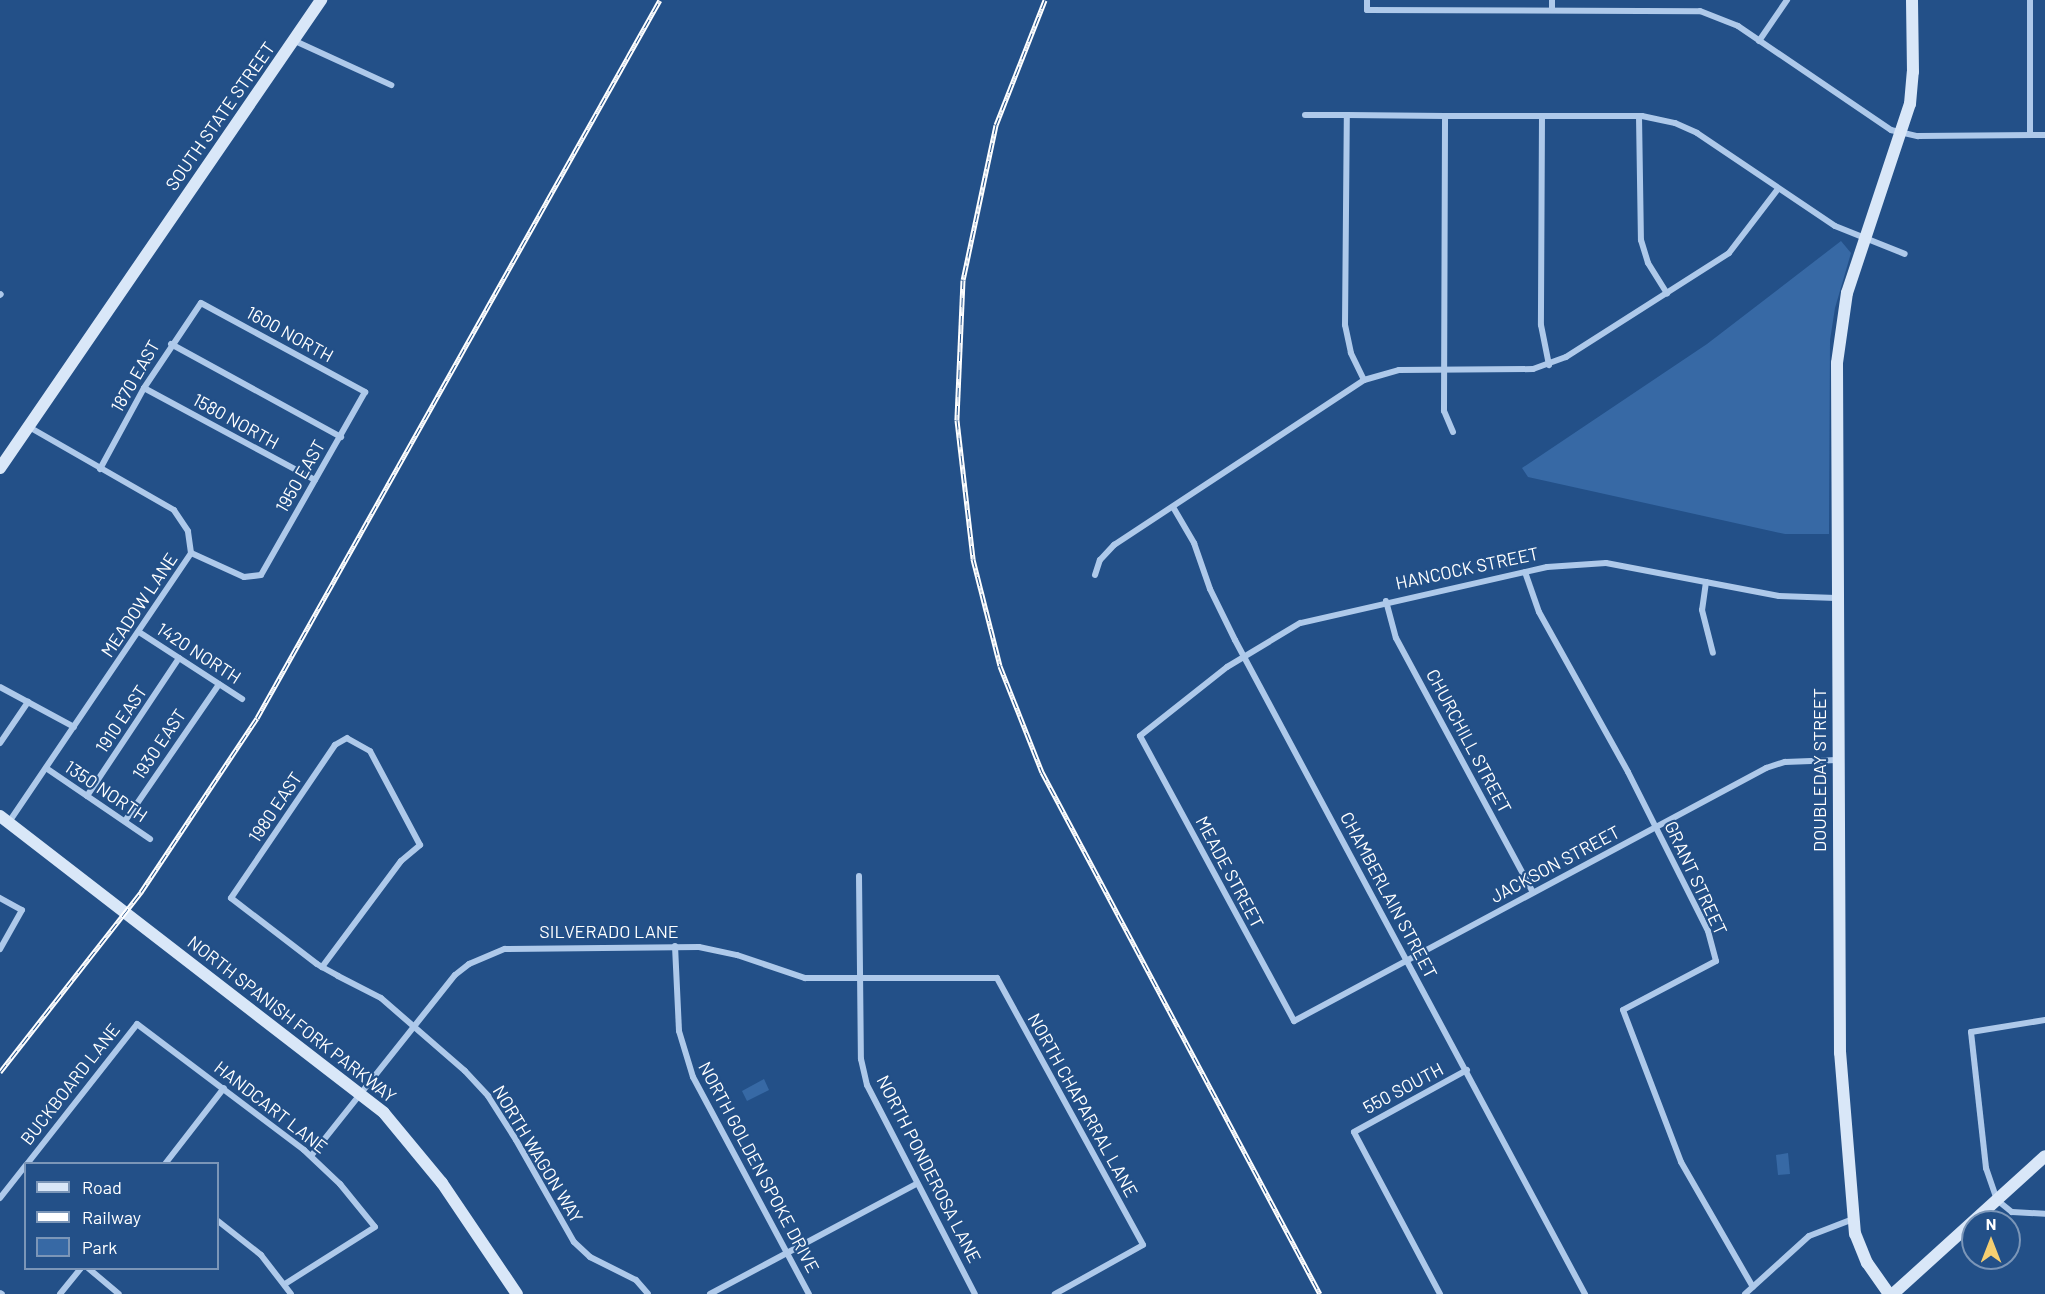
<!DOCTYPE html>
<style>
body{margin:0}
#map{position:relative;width:2045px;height:1294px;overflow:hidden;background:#235088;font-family:Barlow,sans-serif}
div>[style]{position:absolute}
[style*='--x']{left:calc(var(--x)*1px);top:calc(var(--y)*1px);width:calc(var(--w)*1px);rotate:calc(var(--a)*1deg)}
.green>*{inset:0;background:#3769a5}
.street>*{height:6px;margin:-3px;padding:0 3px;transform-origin:3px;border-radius:3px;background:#aec9ea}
.secondary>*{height:12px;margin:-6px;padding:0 6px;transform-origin:6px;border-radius:6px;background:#d9e7f8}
.rail>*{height:5px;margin-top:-2.5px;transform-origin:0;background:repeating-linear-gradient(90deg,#235088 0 9px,#fff 0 18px);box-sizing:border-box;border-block:2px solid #fff}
span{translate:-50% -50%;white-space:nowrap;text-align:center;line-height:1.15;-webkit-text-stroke:4.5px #235088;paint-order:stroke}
.street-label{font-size:18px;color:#fff}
.legend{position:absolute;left:24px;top:1162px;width:195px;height:108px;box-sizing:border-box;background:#235088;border:2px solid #7b96b8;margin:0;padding:8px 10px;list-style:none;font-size:18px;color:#fff}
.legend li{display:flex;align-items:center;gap:12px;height:30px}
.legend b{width:30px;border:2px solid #7b96b8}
.north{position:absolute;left:1961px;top:1210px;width:60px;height:60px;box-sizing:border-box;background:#235088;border:2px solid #7b96b8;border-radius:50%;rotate:0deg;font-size:16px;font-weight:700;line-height:24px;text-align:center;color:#fff}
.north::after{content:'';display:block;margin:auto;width:21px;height:27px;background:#f5ce71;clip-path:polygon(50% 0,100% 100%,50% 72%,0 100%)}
</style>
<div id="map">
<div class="green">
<div style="clip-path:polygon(1841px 241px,1851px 253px,1835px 308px,1830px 340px,1829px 534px,1785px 534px,1528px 477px,1522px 468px,1707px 344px)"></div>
<div style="clip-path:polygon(764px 1079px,769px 1090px,747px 1101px,742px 1091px)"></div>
<div style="clip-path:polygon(1788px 1153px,1790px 1174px,1778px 1175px,1776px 1155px)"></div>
</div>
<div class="street">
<div style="--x:1367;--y:0;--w:10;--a:90"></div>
<div style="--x:1367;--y:10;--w:333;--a:0.2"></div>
<div style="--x:1700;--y:11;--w:41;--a:21.5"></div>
<div style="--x:1738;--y:26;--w:185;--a:34.2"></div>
<div style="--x:1891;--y:130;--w:28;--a:13"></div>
<div style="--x:1918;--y:136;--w:127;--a:-0.5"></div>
<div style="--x:1552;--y:0;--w:9;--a:90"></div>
<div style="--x:2030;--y:0;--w:135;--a:90"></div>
<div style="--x:295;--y:41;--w:106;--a:24.6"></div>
<div style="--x:1759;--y:41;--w:50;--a:-55.7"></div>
<div style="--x:1305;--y:115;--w:42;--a:0"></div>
<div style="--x:1542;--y:116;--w:209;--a:90.3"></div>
<div style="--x:1541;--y:325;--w:41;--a:78.7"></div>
<div style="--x:1639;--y:116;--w:124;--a:89.1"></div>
<div style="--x:1641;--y:240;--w:24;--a:73"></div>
<div style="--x:1648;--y:263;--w:36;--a:58"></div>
<div style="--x:0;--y:295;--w:1;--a:-45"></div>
<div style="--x:171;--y:344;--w:194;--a:28.7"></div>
<div style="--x:1364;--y:380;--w:30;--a:-116"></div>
<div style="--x:1351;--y:353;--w:29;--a:-102"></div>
<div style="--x:1345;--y:325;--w:210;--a:-89.5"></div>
<div style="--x:1347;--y:115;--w:98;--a:0.6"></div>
<div style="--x:144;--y:388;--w:194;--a:28.3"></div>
<div style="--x:1453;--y:432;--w:23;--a:-113"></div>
<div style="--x:1444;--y:411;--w:295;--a:-89.8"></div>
<div style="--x:1445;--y:116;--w:197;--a:0"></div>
<div style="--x:1642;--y:116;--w:34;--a:12"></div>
<div style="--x:1675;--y:123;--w:24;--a:24"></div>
<div style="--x:1697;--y:133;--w:166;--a:34"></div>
<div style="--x:1835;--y:226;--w:75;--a:21.8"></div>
<div style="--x:100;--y:469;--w:92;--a:-61.5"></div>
<div style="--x:144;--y:388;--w:102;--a:-56.2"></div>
<div style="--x:201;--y:303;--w:187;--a:28.5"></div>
<div style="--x:365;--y:392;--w:210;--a:119.6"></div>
<div style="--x:261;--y:575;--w:17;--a:173"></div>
<div style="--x:244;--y:577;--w:58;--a:-155.6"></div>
<div style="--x:1173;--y:507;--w:42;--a:59.7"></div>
<div style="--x:1194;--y:543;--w:49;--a:70.8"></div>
<div style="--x:1210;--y:589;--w:57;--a:63.9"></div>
<div style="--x:1235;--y:640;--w:742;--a:61.85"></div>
<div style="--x:1525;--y:572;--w:42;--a:70.7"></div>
<div style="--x:1539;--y:612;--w:183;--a:60.9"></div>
<div style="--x:1628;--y:772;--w:178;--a:63.3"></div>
<div style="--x:1708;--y:931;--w:31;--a:75"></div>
<div style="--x:1716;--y:961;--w:105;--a:152.2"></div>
<div style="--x:1623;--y:1010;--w:163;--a:69.1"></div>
<div style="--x:1681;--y:1162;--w:144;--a:60.1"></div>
<div style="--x:1095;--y:575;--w:16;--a:-72"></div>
<div style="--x:1100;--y:560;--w:21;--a:-47"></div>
<div style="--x:1114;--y:545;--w:300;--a:-33.4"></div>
<div style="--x:1364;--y:380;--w:36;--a:-16"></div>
<div style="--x:1399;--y:370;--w:134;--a:-0.4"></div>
<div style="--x:1533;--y:369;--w:35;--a:-20"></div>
<div style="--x:1566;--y:357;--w:193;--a:-32.5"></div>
<div style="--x:1729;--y:253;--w:81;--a:-52.6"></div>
<div style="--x:1706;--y:582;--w:28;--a:98"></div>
<div style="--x:1702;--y:610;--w:44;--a:75.7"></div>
<div style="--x:1836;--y:598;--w:57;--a:-178"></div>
<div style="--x:1779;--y:596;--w:176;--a:-169.2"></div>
<div style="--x:1606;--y:563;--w:59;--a:176.1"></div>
<div style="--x:1547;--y:567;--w:253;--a:167.2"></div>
<div style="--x:1300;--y:623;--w:85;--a:148.9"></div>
<div style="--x:1227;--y:667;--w:111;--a:141.6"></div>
<div style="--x:1140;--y:736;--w:324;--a:61.6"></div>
<div style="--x:1294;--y:1021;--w:536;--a:-28.19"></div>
<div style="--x:1766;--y:768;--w:20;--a:-18"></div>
<div style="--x:1785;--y:762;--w:52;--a:-2.2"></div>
<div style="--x:1386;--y:601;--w:38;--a:75"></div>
<div style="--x:1396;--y:638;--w:289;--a:61.7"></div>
<div style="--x:139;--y:632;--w:123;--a:33"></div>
<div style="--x:0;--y:687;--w:84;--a:28.4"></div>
<div style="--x:0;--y:743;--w:50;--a:-55.7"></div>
<div style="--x:46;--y:768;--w:126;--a:34.3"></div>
<div style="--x:87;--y:796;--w:166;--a:-56.3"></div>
<div style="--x:125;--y:821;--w:166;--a:-55.5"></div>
<div style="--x:9;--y:822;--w:325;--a:-55.9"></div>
<div style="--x:191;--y:553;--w:22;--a:-98"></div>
<div style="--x:188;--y:531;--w:25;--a:-124"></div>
<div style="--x:174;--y:510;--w:167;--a:-150.2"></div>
<div style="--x:859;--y:876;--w:183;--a:89.4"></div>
<div style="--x:861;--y:1059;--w:27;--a:77"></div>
<div style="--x:867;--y:1085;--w:235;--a:62.7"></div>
<div style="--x:0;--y:898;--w:25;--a:29"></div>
<div style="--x:22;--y:910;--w:45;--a:119.4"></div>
<div style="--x:675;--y:946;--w:85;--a:87.3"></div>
<div style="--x:679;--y:1031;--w:48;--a:73.1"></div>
<div style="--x:693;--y:1077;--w:246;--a:61.9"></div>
<div style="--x:322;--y:967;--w:132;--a:-53.3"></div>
<div style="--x:401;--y:861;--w:25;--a:-40"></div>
<div style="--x:420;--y:845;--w:106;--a:-118"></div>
<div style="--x:370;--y:751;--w:26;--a:-151"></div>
<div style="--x:347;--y:738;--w:14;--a:150"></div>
<div style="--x:335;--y:745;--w:185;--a:124.2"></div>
<div style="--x:231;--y:898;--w:108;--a:37.5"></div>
<div style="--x:317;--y:964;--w:6;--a:31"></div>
<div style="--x:322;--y:967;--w:18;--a:29"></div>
<div style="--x:338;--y:976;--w:48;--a:27.1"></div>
<div style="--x:381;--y:998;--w:111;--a:41"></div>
<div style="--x:465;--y:1071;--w:34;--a:47"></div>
<div style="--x:488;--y:1096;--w:52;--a:57.5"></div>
<div style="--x:516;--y:1140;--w:117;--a:60.4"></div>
<div style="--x:574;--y:1242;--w:22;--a:43"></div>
<div style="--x:590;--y:1257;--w:51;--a:26.6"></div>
<div style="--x:636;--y:1280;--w:18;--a:49"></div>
<div style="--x:2045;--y:1020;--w:75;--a:170.8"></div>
<div style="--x:1971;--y:1032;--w:137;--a:83.7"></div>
<div style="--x:1986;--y:1168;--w:34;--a:71"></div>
<div style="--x:1997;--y:1200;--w:19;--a:39"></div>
<div style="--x:2012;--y:1212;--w:33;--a:3"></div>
<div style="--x:311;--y:1156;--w:231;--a:-51.5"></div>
<div style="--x:455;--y:975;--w:18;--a:-38"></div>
<div style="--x:469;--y:964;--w:39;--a:-23"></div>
<div style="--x:505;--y:949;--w:194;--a:-0.6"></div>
<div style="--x:699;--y:947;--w:39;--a:12"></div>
<div style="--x:737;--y:955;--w:72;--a:18.7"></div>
<div style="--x:805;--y:978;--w:192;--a:0"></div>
<div style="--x:997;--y:978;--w:304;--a:61.3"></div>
<div style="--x:1143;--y:1245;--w:101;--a:150.9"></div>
<div style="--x:27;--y:1164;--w:178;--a:-51.8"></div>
<div style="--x:137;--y:1024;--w:209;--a:37"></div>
<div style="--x:304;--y:1150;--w:50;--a:43.4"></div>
<div style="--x:340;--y:1184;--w:55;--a:50.9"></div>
<div style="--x:375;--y:1227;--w:107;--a:147.7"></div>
<div style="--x:165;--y:1164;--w:96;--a:-52.2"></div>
<div style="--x:0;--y:1198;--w:42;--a:-51.8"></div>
<div style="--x:218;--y:1221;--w:55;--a:38.3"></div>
<div style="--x:261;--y:1255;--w:49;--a:52.4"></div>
<div style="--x:88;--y:1268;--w:40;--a:40"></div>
<div style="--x:0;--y:1293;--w:2;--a:27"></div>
<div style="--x:60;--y:1294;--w:33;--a:-51"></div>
<div style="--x:710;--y:1294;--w:234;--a:-28.1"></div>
<div style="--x:1440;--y:1294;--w:183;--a:-118"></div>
<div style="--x:1354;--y:1132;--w:129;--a:-28.8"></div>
<div style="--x:1745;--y:1294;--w:86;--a:-42.2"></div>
<div style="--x:1809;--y:1236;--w:47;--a:-21.1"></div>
</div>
<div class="secondary">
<div style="--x:0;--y:468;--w:568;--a:-55.55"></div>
<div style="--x:0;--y:816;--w:485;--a:37.7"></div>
<div style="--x:384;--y:1113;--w:91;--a:50.4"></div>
<div style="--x:442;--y:1183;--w:134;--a:56"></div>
<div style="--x:1889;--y:1294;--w:38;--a:-125"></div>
<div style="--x:1867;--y:1263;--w:31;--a:-112"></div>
<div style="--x:1855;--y:1234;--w:182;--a:-94.7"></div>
<div style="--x:1840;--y:1053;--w:690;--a:-90.25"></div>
<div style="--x:1837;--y:363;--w:71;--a:-81.9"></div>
<div style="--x:1847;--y:293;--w:199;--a:-71.6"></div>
<div style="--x:1910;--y:104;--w:32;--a:-85"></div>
<div style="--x:1913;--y:72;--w:72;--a:-90.8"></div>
<div style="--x:1893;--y:1294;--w:205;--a:-42.2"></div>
</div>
<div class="rail">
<div style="--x:1045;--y:0;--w:134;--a:111.4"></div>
<div style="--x:996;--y:125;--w:158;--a:102"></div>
<div style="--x:963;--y:280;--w:140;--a:92.5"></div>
<div style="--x:957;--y:420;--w:140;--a:83.4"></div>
<div style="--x:973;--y:559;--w:110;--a:75.8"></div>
<div style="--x:1000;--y:666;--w:114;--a:68.4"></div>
<div style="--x:1042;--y:772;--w:591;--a:61.96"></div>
<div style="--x:0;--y:1072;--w:229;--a:-51.9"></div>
<div style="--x:141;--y:892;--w:209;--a:-56.3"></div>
<div style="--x:257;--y:718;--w:823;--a:-60.7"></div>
</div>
<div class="street-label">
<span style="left:220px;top:116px;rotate:-55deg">SOUTH STATE STREET</span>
<span style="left:290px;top:334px;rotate:29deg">1600 NORTH</span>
<span style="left:135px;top:376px;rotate:-60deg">1870 EAST</span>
<span style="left:236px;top:421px;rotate:29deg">1580 NORTH</span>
<span style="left:300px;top:476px;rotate:-60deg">1950 EAST</span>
<span style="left:1467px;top:568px;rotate:-12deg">HANCOCK STREET</span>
<span style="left:139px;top:605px;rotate:-56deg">MEADOW LANE</span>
<span style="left:199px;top:653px;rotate:33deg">1420 NORTH</span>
<span style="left:121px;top:719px;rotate:-56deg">1910 EAST</span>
<span style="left:1469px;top:741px;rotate:62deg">CHURCHILL STREET</span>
<span style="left:159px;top:744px;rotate:-56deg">1930 EAST</span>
<span style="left:1819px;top:770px;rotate:-90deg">DOUBLEDAY STREET</span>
<span style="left:106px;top:791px;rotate:34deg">1350 NORTH</span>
<span style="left:275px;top:807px;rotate:-56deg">1980 EAST</span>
<span style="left:1555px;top:864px;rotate:-28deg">JACKSON STREET</span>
<span style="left:1230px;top:872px;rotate:62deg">MEADE STREET</span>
<span style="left:1696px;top:878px;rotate:65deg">GRANT STREET</span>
<span style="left:1389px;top:895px;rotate:62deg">CHAMBERLAIN STREET</span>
<span style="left:609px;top:931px">SILVERADO LANE</span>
<span style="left:292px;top:1019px;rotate:38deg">NORTH SPANISH FORK PARKWAY</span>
<span style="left:70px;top:1084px;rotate:-52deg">BUCKBOARD LANE</span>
<span style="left:1403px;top:1088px;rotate:-28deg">550 SOUTH</span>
<span style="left:1083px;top:1105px;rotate:61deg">NORTH CHAPARRAL LANE</span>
<span style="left:271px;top:1107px;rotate:38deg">HANDCART LANE</span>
<span style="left:538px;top:1154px;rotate:59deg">NORTH WAGON WAY</span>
<span style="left:759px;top:1167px;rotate:62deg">NORTH GOLDEN SPOKE DRIVE</span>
<span style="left:929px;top:1169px;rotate:63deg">NORTH PONDEROSA LANE</span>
</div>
<ul class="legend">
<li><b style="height:8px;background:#d9e7f8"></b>Road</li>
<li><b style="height:8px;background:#fff"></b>Railway</li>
<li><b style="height:16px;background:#3769a5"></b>Park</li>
</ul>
<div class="north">N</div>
</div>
